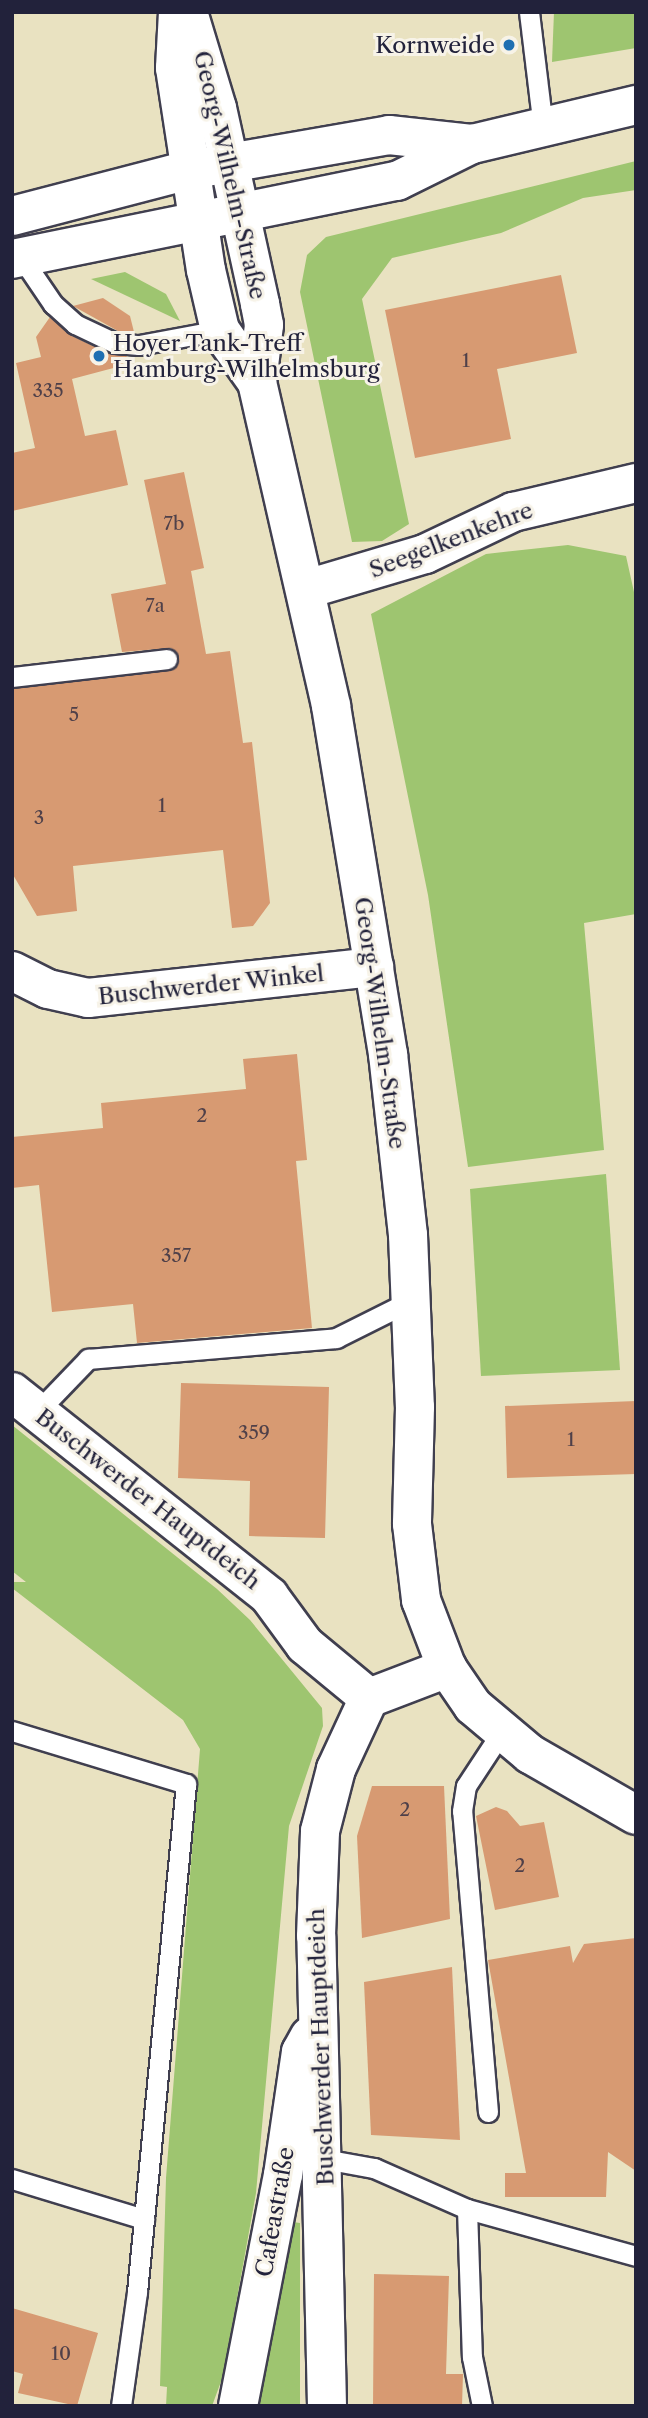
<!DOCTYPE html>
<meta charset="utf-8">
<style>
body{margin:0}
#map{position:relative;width:648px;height:2418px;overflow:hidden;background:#e9e2c1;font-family:"Libre Caslon Text",serif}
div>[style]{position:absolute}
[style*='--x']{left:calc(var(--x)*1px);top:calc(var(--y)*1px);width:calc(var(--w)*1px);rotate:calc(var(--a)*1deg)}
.green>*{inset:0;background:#9ec570}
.building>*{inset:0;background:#d79a72}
.roads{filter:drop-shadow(2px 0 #403f4f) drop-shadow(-2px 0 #403f4f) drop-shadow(0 2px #403f4f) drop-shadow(0 -2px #403f4f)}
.lane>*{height:19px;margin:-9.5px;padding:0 9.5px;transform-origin:9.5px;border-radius:9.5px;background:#fff}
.street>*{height:38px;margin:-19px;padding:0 19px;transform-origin:19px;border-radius:19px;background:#fff}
.secondary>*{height:38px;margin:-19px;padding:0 19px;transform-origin:19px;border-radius:19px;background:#fff}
.dots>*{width:19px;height:19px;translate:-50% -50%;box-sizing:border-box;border:4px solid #f7f3e8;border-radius:50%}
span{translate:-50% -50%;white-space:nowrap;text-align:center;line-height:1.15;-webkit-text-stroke:6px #f7f3e8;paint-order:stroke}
.number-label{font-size:19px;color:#4f4049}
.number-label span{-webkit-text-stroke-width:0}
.poi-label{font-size:23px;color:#22223b}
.right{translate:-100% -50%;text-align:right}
.left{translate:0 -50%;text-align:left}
.street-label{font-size:23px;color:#22223b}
.frame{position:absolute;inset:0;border:14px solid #22223b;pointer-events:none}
</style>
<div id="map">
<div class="green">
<div style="clip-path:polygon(554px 12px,636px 12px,636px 48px,552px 62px)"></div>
<div style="clip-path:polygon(636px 161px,636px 190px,583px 198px,501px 233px,392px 258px,362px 299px,409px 524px,382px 541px,352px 542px,300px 292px,307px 255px,326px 237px)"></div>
<div style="clip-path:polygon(125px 272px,166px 294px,180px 321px,91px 279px)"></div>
<div style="clip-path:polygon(568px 545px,626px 556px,636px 601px,636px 914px,584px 923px,604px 1150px,468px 1167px,428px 895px,371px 614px,486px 554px)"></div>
<div style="clip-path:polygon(606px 1174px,620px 1370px,481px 1376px,470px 1189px)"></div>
<div style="clip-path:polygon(12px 1425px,217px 1589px,250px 1620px,322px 1708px,323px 1726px,289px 1826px,256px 2193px,223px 2376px,212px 2406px,166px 2406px,167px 2387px,160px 2386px,166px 2178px,200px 1749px,183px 1720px,12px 1588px,12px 1582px,26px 1582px,12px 1571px)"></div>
<div style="clip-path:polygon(293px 2222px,300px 2223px,300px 2406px,256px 2406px)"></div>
</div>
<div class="building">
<div style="clip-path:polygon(561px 275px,577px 353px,497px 369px,511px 439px,415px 458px,385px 310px)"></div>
<div style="clip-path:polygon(103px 298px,130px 316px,134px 332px,118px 331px,73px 306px)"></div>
<div style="clip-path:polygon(50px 317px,70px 335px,110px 354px,127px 356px,121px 366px,72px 379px,85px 436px,116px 430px,128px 485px,12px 511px,12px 453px,35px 448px,16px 363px,41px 357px,36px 337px)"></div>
<div style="clip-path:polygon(184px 472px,204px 568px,191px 571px,206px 654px,230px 651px,243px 743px,252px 742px,270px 903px,253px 926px,232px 928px,223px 850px,73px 866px,77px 911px,37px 916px,12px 873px,12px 689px,175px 668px,179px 657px,171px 648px,122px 652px,111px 594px,166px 584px,144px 480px)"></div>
<div style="clip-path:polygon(297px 1054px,307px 1160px,296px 1161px,312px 1328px,137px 1343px,133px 1304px,52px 1312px,39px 1185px,12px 1188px,12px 1137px,103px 1128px,101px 1103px,246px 1089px,243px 1059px)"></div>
<div style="clip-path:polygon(181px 1383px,329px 1387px,325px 1538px,249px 1536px,250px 1481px,178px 1478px)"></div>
<div style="clip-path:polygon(636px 1401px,636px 1474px,507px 1478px,505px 1406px)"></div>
<div style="clip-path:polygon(372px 1786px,444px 1786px,450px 1919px,362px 1938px,357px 1836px)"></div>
<div style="clip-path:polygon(496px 1807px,507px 1811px,520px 1826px,544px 1822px,559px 1897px,495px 1910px,476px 1816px)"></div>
<div style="clip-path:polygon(636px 1938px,636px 2171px,608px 2152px,606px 2197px,505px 2197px,505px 2173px,526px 2173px,488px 1960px,570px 1946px,573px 1963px,584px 1944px)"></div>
<div style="clip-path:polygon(452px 1967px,460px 2140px,371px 2135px,364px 1982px)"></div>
<div style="clip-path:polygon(374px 2274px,449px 2276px,446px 2374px,463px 2374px,462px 2406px,373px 2406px)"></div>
<div style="clip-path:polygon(12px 2308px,98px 2333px,77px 2406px,18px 2393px,23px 2374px,12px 2371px)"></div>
</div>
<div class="roads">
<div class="lane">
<div style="--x:529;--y:12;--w:116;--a:83.1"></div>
<div style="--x:21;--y:257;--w:57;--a:55.8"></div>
<div style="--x:53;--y:304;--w:30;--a:42"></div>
<div style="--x:75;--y:324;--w:44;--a:25.4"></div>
<div style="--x:115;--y:343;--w:24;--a:5"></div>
<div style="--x:139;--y:345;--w:82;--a:-10.5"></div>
<div style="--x:12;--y:677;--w:156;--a:-6.6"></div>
<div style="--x:37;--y:1412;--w:74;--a:-46.1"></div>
<div style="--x:88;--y:1359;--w:249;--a:-4.8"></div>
<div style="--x:336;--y:1338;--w:85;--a:-26.6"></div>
<div style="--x:12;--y:1731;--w:182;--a:16.9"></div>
<div style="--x:186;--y:1784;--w:510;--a:95.51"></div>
<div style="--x:137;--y:2292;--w:115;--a:98"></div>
<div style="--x:488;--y:2112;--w:302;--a:-94.9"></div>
<div style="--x:462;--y:1811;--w:25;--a:-81"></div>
<div style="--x:466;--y:1786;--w:64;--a:-56.6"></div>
<div style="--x:324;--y:2159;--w:51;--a:10.2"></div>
<div style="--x:374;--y:2168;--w:102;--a:23.8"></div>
<div style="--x:467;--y:2209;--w:175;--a:15.5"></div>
<div style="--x:12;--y:2179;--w:138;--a:16.9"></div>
<div style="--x:467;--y:2209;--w:148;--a:88.1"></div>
<div style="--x:472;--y:2357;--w:50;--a:78.5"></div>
</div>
<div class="street">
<div style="--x:307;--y:589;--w:123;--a:-16.5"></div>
<div style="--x:425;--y:554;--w:98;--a:-25.5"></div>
<div style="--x:513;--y:512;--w:126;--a:-13.3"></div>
<div style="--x:12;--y:971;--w:40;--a:26.6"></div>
<div style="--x:48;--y:989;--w:41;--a:12.7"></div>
<div style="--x:88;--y:998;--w:288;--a:-6.2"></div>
<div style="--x:12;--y:1392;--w:328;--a:38.4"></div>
<div style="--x:269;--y:1596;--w:61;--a:53.7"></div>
<div style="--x:305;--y:1645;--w:83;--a:39.6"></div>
<div style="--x:238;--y:2406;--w:235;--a:-79"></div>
<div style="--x:283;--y:2175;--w:124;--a:-81.7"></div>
<div style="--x:301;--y:2052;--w:18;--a:-61"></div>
<div style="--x:327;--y:2406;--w:470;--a:-91.3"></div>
<div style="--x:316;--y:1936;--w:105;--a:-87.8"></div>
<div style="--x:320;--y:1831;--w:64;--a:-75.5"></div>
<div style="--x:336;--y:1769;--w:78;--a:-65.1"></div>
<div style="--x:369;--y:1698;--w:84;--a:-21"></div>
</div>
<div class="secondary">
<div style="--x:178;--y:12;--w:56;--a:93.1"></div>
<div style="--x:175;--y:68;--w:204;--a:81.3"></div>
<div style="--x:206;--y:270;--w:62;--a:76.9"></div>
<div style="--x:220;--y:330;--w:64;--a:54.6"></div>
<div style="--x:188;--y:12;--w:100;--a:73.2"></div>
<div style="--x:217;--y:108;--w:201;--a:77.6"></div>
<div style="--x:260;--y:304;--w:21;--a:79"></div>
<div style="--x:264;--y:325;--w:57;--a:97"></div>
<div style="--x:257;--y:382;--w:332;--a:77.1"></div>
<div style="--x:331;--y:706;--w:353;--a:80.7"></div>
<div style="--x:388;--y:1054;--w:182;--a:83.7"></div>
<div style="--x:408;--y:1235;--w:172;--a:87.7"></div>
<div style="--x:415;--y:1407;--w:117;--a:91.5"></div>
<div style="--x:412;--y:1524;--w:77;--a:83.2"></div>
<div style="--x:421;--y:1600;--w:73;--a:69.1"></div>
<div style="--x:447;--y:1668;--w:46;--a:55.6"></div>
<div style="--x:473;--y:1706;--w:75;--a:40.1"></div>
<div style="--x:530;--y:1754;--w:122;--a:29.9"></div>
<div style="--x:12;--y:216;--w:183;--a:-14.6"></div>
<div style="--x:189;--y:170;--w:203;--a:-9.9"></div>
<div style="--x:389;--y:135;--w:83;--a:6.2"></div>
<div style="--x:12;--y:259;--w:393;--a:-11.5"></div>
<div style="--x:397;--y:181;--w:84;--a:-26.3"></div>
<div style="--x:472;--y:144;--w:169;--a:-13.4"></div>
</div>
</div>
<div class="dots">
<div style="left:509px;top:45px;background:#1f6fb2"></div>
<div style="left:99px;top:356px;background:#1f6fb2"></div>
</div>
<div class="number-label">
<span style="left:466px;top:361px">1</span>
<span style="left:48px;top:391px">335</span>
<span style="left:174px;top:524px">7b</span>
<span style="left:155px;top:606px">7a</span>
<span style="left:74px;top:715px">5</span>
<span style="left:162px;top:806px">1</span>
<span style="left:39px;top:818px">3</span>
<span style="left:202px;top:1116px">2</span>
<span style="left:176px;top:1256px">357</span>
<span style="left:254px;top:1433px">359</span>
<span style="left:571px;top:1440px">1</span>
<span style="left:405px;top:1810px">2</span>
<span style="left:520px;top:1866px">2</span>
<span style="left:61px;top:2354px">10</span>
</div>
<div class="poi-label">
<span class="right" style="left:495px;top:45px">Kornweide</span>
<span class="left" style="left:113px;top:356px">Hoyer Tank-Treff<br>Hamburg-Wilhelmsburg</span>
</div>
<div class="street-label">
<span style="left:230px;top:175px;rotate:77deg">Georg-Wilhelm-Straße</span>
<span style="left:451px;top:540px;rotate:-21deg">Seegelkenkehre</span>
<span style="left:211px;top:985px;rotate:-6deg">Buschwerder Winkel</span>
<span style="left:380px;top:1023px;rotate:82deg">Georg-Wilhelm-Straße</span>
<span style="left:148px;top:1499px;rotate:38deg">Buschwerder Hauptdeich</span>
<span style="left:321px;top:2047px;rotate:-92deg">Buschwerder Hauptdeich</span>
<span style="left:275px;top:2212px;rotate:-80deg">Cafeastraße</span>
</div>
<div class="frame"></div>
</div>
